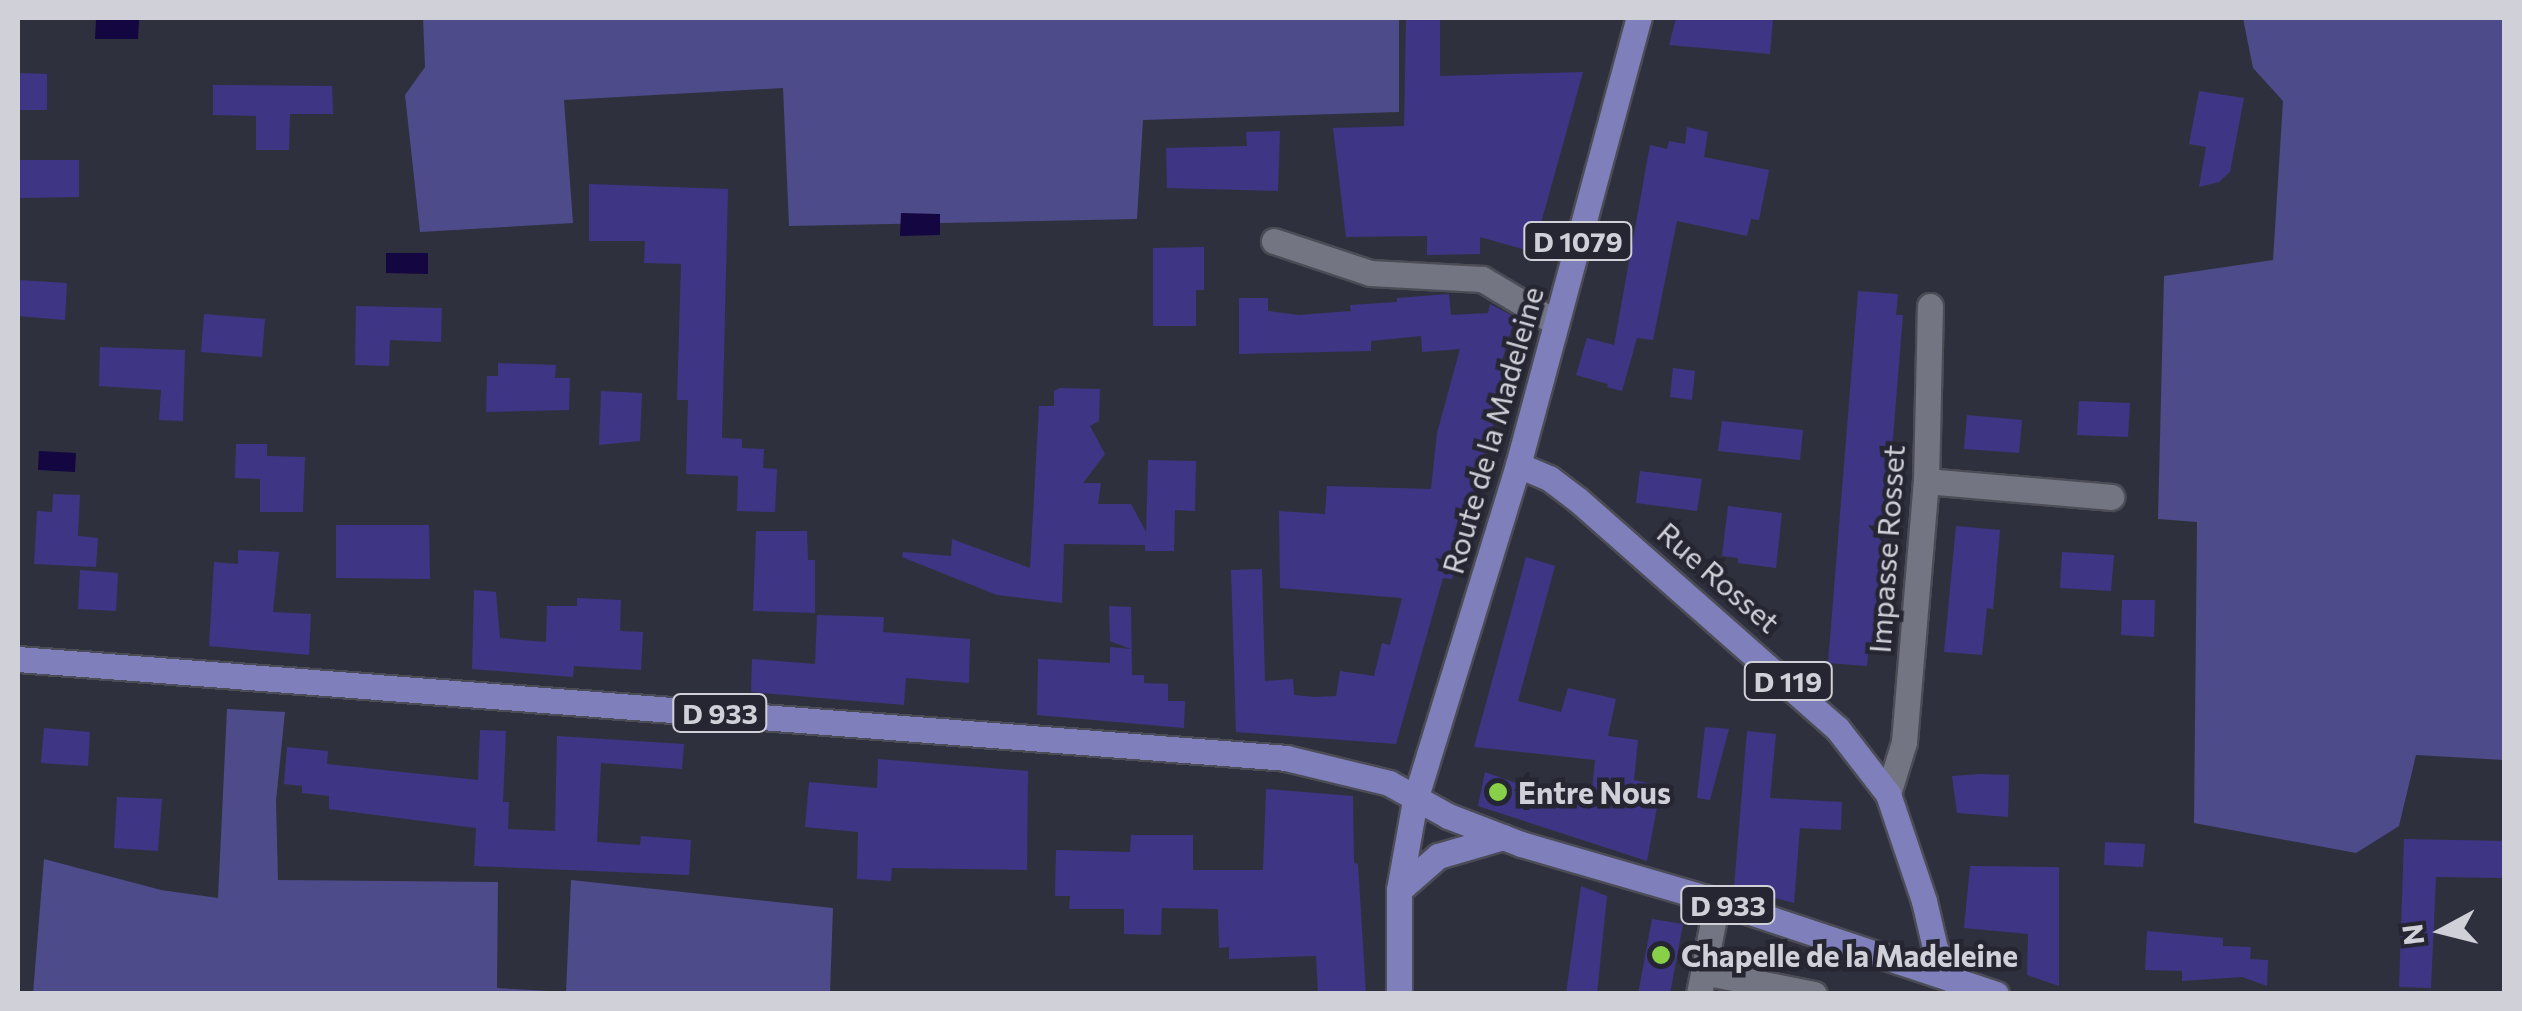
<!DOCTYPE html>
<style>
body{margin:0}
#map{position:relative;width:2522px;height:1011px;overflow:hidden;background:#2f303d;font-family:Commissioner,sans-serif}
div>[style]{position:absolute}
[style*='--x']{left:calc(var(--x)*1px);top:calc(var(--y)*1px);width:calc(var(--w)*1px);rotate:calc(var(--a)*1deg)}
.green>*{inset:0;background:#4d4b8a}
.water>*{inset:0;background:#140641}
.building>*{inset:0;background:#3e3685}
.roads{filter:drop-shadow(2px 0 #4b4c56) drop-shadow(-2px 0 #4b4c56) drop-shadow(0 2px #4b4c56) drop-shadow(0 -2px #4b4c56)}
.minor>*{height:25px;margin:-12.5px;padding:0 12.5px;transform-origin:12.5px;border-radius:12.5px;background:#747583}
.major>*{height:25px;margin:-12.5px;padding:0 12.5px;transform-origin:12.5px;border-radius:12.5px;background:#7f7fbb}
.dots>*{width:28px;height:28px;translate:-50% -50%;box-sizing:border-box;border:5px solid #252632;border-radius:50%}
span{translate:-50% -50%;white-space:nowrap;text-align:center;line-height:1.15;-webkit-text-stroke:9px #252632;paint-order:stroke}
.shield-label span{padding:2px 8px;background:#252632;border:2px solid;border-radius:8px;-webkit-text-stroke-width:0}
.shield-label{font-size:28px;color:#d0d0d9;font-weight:700}
.street-label{font-size:30px;color:#d0d0d9}
.poi-label{font-size:30px;color:#d0d0d9;font-weight:700}
.left{translate:0 -50%;text-align:left}
.frame{position:absolute;inset:0;border:20px solid #d0d0d9;pointer-events:none}
.north{position:absolute;left:2392px;top:881px;width:100px;height:100px;-webkit-text-stroke:8px #252632;paint-order:stroke;rotate:263deg;font-size:28px;font-weight:700;line-height:40px;text-align:center;color:#d0d0d9}
.north::after{content:'';display:block;margin:auto;width:35px;height:45px;background:#d0d0d9;clip-path:polygon(50% 0,100% 100%,50% 72%,0 100%)}
</style>
<div id="map">
<div class="green">
<div style="clip-path:polygon(423px 18px,1399px 18px,1399px 112px,1143px 120px,1137px 219px,789px 226px,783px 88px,564px 100px,573px 223px,420px 232px,405px 95px,425px 67px)"></div>
<div style="clip-path:polygon(2243px 18px,2504px 18px,2504px 760px,2416px 755px,2399px 826px,2356px 853px,2194px 823px,2197px 522px,2158px 519px,2164px 276px,2273px 260px,2283px 101px,2253px 68px)"></div>
<div style="clip-path:polygon(227px 709px,285px 712px,276px 801px,278px 880px,498px 882px,497px 988px,566px 992px,571px 880px,833px 908px,830px 993px,33px 993px,44px 859px,161px 890px,218px 898px)"></div>
</div>
<div class="water">
<div style="clip-path:polygon(96px 20px,139px 20px,138px 39px,95px 39px)"></div>
<div style="clip-path:polygon(901px 213px,940px 214px,940px 235px,900px 236px)"></div>
<div style="clip-path:polygon(386px 253px,428px 253px,428px 274px,386px 273px)"></div>
<div style="clip-path:polygon(39px 451px,76px 453px,75px 472px,38px 470px)"></div>
</div>
<div class="building">
<div style="clip-path:polygon(1406px 18px,1440px 18px,1440px 76px,1583px 72px,1533px 252px,1480px 237px,1480px 254px,1427px 255px,1427px 236px,1346px 237px,1333px 128px,1404px 126px)"></div>
<div style="clip-path:polygon(1676px 18px,1773px 18px,1770px 54px,1669px 45px)"></div>
<div style="clip-path:polygon(18px 73px,47px 74px,47px 110px,18px 110px)"></div>
<div style="clip-path:polygon(213px 85px,332px 86px,333px 114px,290px 114px,289px 150px,256px 150px,256px 116px,213px 115px)"></div>
<div style="clip-path:polygon(2199px 91px,2244px 98px,2230px 172px,2219px 182px,2199px 187px,2206px 147px,2189px 144px)"></div>
<div style="clip-path:polygon(1687px 127px,1708px 132px,1704px 157px,1769px 170px,1759px 220px,1751px 219px,1747px 236px,1677px 221px,1653px 340px,1637px 338px,1622px 391px,1607px 387px,1608px 384px,1576px 375px,1587px 338px,1614px 345px,1650px 145px,1667px 149px,1669px 141px,1685px 144px)"></div>
<div style="clip-path:polygon(1280px 131px,1278px 191px,1167px 188px,1166px 148px,1247px 146px,1246px 132px)"></div>
<div style="clip-path:polygon(18px 160px,79px 160px,79px 197px,18px 198px)"></div>
<div style="clip-path:polygon(589px 184px,728px 189px,722px 438px,742px 439px,742px 448px,764px 449px,763px 468px,777px 469px,775px 512px,737px 511px,738px 476px,686px 474px,688px 400px,677px 400px,681px 264px,644px 263px,645px 241px,589px 241px)"></div>
<div style="clip-path:polygon(1204px 247px,1204px 290px,1196px 290px,1196px 326px,1153px 326px,1153px 248px)"></div>
<div style="clip-path:polygon(18px 280px,67px 283px,65px 320px,18px 316px)"></div>
<div style="clip-path:polygon(1858px 291px,1898px 294px,1896px 315px,1903px 315px,1876px 645px,1869px 644px,1867px 666px,1828px 663px)"></div>
<div style="clip-path:polygon(1449px 294px,1451px 315px,1488px 313px,1490px 304px,1515px 317px,1501px 364px,1509px 364px,1466px 530px,1452px 579px,1443px 578px,1396px 744px,1236px 732px,1231px 570px,1262px 569px,1265px 681px,1293px 679px,1294px 695px,1315px 697px,1336px 696px,1340px 671px,1374px 676px,1382px 643px,1390px 645px,1402px 598px,1280px 588px,1279px 511px,1325px 514px,1327px 486px,1431px 489px,1437px 433px,1460px 349px,1422px 352px,1421px 336px,1371px 341px,1371px 351px,1239px 354px,1239px 298px,1268px 298px,1268px 311px,1299px 315px,1351px 311px,1350px 305px,1397px 302px,1397px 298px)"></div>
<div style="clip-path:polygon(356px 306px,442px 308px,441px 342px,390px 340px,389px 366px,355px 365px)"></div>
<div style="clip-path:polygon(204px 314px,265px 319px,262px 357px,201px 352px)"></div>
<div style="clip-path:polygon(100px 347px,185px 350px,183px 421px,159px 420px,161px 390px,99px 386px)"></div>
<div style="clip-path:polygon(498px 363px,556px 365px,555px 378px,570px 378px,569px 410px,486px 412px,487px 376px,498px 376px)"></div>
<div style="clip-path:polygon(1673px 368px,1695px 371px,1692px 400px,1670px 397px)"></div>
<div style="clip-path:polygon(1060px 388px,1100px 389px,1099px 421px,1090px 426px,1105px 454px,1083px 483px,1101px 483px,1098px 504px,1131px 504px,1146px 532px,1148px 460px,1196px 461px,1195px 511px,1175px 510px,1174px 551px,1145px 551px,1145px 545px,1064px 544px,1062px 603px,997px 595px,902px 557px,903px 552px,951px 556px,952px 539px,1030px 568px,1039px 406px,1054px 406px,1054px 391px)"></div>
<div style="clip-path:polygon(601px 391px,642px 393px,640px 441px,599px 445px)"></div>
<div style="clip-path:polygon(2079px 401px,2130px 403px,2128px 437px,2077px 435px)"></div>
<div style="clip-path:polygon(1967px 415px,2022px 420px,2019px 453px,1964px 449px)"></div>
<div style="clip-path:polygon(1722px 421px,1803px 430px,1800px 460px,1718px 451px)"></div>
<div style="clip-path:polygon(236px 444px,267px 444px,267px 456px,305px 457px,303px 512px,260px 512px,260px 479px,235px 478px)"></div>
<div style="clip-path:polygon(1640px 471px,1702px 479px,1697px 511px,1636px 503px)"></div>
<div style="clip-path:polygon(53px 494px,80px 495px,78px 536px,98px 538px,96px 567px,34px 564px,37px 511px,52px 512px)"></div>
<div style="clip-path:polygon(1728px 506px,1782px 513px,1776px 568px,1738px 563px,1738px 558px,1722px 556px)"></div>
<div style="clip-path:polygon(336px 525px,429px 525px,430px 579px,336px 578px)"></div>
<div style="clip-path:polygon(1956px 526px,2000px 530px,1993px 609px,1987px 608px,1982px 655px,1944px 652px)"></div>
<div style="clip-path:polygon(756px 531px,807px 531px,808px 560px,815px 560px,815px 613px,753px 611px)"></div>
<div style="clip-path:polygon(238px 550px,279px 552px,273px 612px,311px 614px,309px 655px,209px 646px,214px 562px,238px 564px)"></div>
<div style="clip-path:polygon(2062px 552px,2114px 555px,2111px 591px,2060px 588px)"></div>
<div style="clip-path:polygon(1526px 557px,1555px 566px,1518px 701px,1561px 712px,1568px 688px,1616px 699px,1608px 736px,1638px 740px,1634px 780px,1661px 786px,1647px 861px,1478px 806px,1485px 772px,1590px 809px,1595px 760px,1474px 747px)"></div>
<div style="clip-path:polygon(80px 570px,118px 573px,116px 611px,78px 609px)"></div>
<div style="clip-path:polygon(474px 590px,496px 592px,500px 638px,546px 642px,547px 606px,577px 606px,577px 598px,621px 600px,620px 631px,643px 632px,641px 670px,574px 666px,573px 677px,472px 669px)"></div>
<div style="clip-path:polygon(2122px 600px,2155px 600px,2154px 637px,2121px 635px)"></div>
<div style="clip-path:polygon(1109px 606px,1131px 607px,1132px 675px,1144px 675px,1144px 683px,1168px 684px,1168px 701px,1185px 701px,1184px 728px,1037px 715px,1038px 659px,1110px 663px,1110px 647px,1131px 649px,1110px 641px)"></div>
<div style="clip-path:polygon(817px 615px,884px 617px,883px 632px,970px 639px,969px 683px,906px 678px,904px 705px,751px 692px,752px 659px,815px 664px)"></div>
<div style="clip-path:polygon(1705px 727px,1729px 729px,1710px 800px,1697px 798px)"></div>
<div style="clip-path:polygon(44px 728px,90px 732px,88px 766px,41px 763px)"></div>
<div style="clip-path:polygon(480px 730px,506px 731px,503px 802px,509px 802px,508px 829px,555px 831px,557px 736px,684px 744px,682px 769px,601px 763px,597px 842px,640px 845px,641px 836px,691px 840px,689px 875px,474px 866px,476px 828px,329px 809px,329px 796px,302px 793px,302px 786px,284px 784px,287px 747px,328px 751px,327px 764px,478px 780px)"></div>
<div style="clip-path:polygon(1747px 731px,1776px 734px,1770px 798px,1842px 802px,1841px 830px,1800px 828px,1794px 903px,1734px 887px)"></div>
<div style="clip-path:polygon(878px 759px,1028px 771px,1027px 870px,892px 868px,891px 881px,857px 879px,858px 832px,805px 827px,809px 782px,877px 788px)"></div>
<div style="clip-path:polygon(1981px 774px,2009px 775px,2008px 817px,1957px 813px,1952px 776px)"></div>
<div style="clip-path:polygon(1266px 789px,1353px 796px,1354px 863px,1358px 864px,1366px 994px,1318px 994px,1316px 956px,1229px 959px,1229px 947px,1219px 948px,1218px 909px,1162px 908px,1161px 935px,1124px 934px,1124px 909px,1069px 909px,1070px 896px,1055px 896px,1056px 850px,1130px 852px,1131px 835px,1193px 835px,1193px 870px,1263px 870px)"></div>
<div style="clip-path:polygon(117px 797px,162px 799px,158px 851px,114px 848px)"></div>
<div style="clip-path:polygon(2404px 839px,2504px 841px,2504px 878px,2436px 877px,2431px 988px,2399px 987px)"></div>
<div style="clip-path:polygon(2105px 842px,2145px 844px,2143px 867px,2104px 865px)"></div>
<div style="clip-path:polygon(1970px 866px,2059px 867px,2059px 986px,2027px 975px,2028px 934px,1964px 928px)"></div>
<div style="clip-path:polygon(1581px 886px,1607px 896px,1597px 994px,1566px 994px)"></div>
<div style="clip-path:polygon(1652px 919px,1683px 924px,1670px 994px,1638px 994px)"></div>
<div style="clip-path:polygon(2147px 931px,2223px 938px,2223px 946px,2251px 947px,2250px 959px,2268px 960px,2267px 986px,2242px 977px,2182px 981px,2182px 971px,2145px 970px)"></div>
</div>
<div class="roads">
<div class="minor">
<div style="--x:1274;--y:241;--w:101;--a:18.4"></div>
<div style="--x:1370;--y:273;--w:112;--a:3.1"></div>
<div style="--x:1482;--y:279;--w:86;--a:30.7"></div>
<div style="--x:1926;--y:481;--w:186;--a:4.9"></div>
<div style="--x:1888;--y:794;--w:54;--a:-72.9"></div>
<div style="--x:1904;--y:742;--w:262;--a:-85.2"></div>
<div style="--x:1926;--y:481;--w:175;--a:-88.7"></div>
<div style="--x:1703;--y:972;--w:113;--a:11.2"></div>
<div style="--x:1699;--y:994;--w:95;--a:-79"></div>
</div>
<div class="major">
<div style="--x:1518;--y:465;--w:34;--a:23"></div>
<div style="--x:1549;--y:478;--w:36;--a:37"></div>
<div style="--x:1578;--y:500;--w:345;--a:41.4"></div>
<div style="--x:1837;--y:728;--w:83;--a:52.3"></div>
<div style="--x:1888;--y:794;--w:113;--a:71.4"></div>
<div style="--x:1924;--y:901;--w:48;--a:76.8"></div>
<div style="--x:1935;--y:948;--w:35;--a:63"></div>
<div style="--x:18;--y:659;--w:1272;--a:4.46"></div>
<div style="--x:1286;--y:758;--w:106;--a:13.6"></div>
<div style="--x:1389;--y:783;--w:68;--a:29.2"></div>
<div style="--x:1448;--y:816;--w:78;--a:21"></div>
<div style="--x:1521;--y:844;--w:204;--a:16.2"></div>
<div style="--x:1717;--y:901;--w:294;--a:18.4"></div>
<div style="--x:1399;--y:890;--w:52;--a:-41.1"></div>
<div style="--x:1438;--y:856;--w:68;--a:-16.3"></div>
<div style="--x:1399;--y:994;--w:104;--a:-90"></div>
<div style="--x:1399;--y:890;--w:91;--a:-79.9"></div>
<div style="--x:1415;--y:800;--w:350;--a:-72.9"></div>
<div style="--x:1518;--y:465;--w:463;--a:-74.9"></div>
</div>
</div>
<div class="dots">
<div style="left:1498px;top:792px;background:#88cf4a"></div>
<div style="left:1661px;top:955px;background:#88cf4a"></div>
</div>
<div class="shield-label">
<span style="left:1578px;top:241px">D 1079</span>
<span style="left:1788px;top:681px">D 119</span>
<span style="left:720px;top:713px">D 933</span>
<span style="left:1728px;top:905px">D 933</span>
</div>
<div class="street-label">
<span style="left:1492px;top:430px;rotate:-74deg">Route de la Madeleine</span>
<span style="left:1886px;top:549px;rotate:-86deg">Impasse Rosset</span>
<span style="left:1719px;top:577px;rotate:41deg">Rue Rosset</span>
</div>
<div class="poi-label">
<span class="left" style="left:1518px;top:792px">Entre Nous</span>
<span class="left" style="left:1681px;top:955px">Chapelle de la Madeleine</span>
</div>
<div class="frame"></div>
<div class="north">N</div>
</div>
